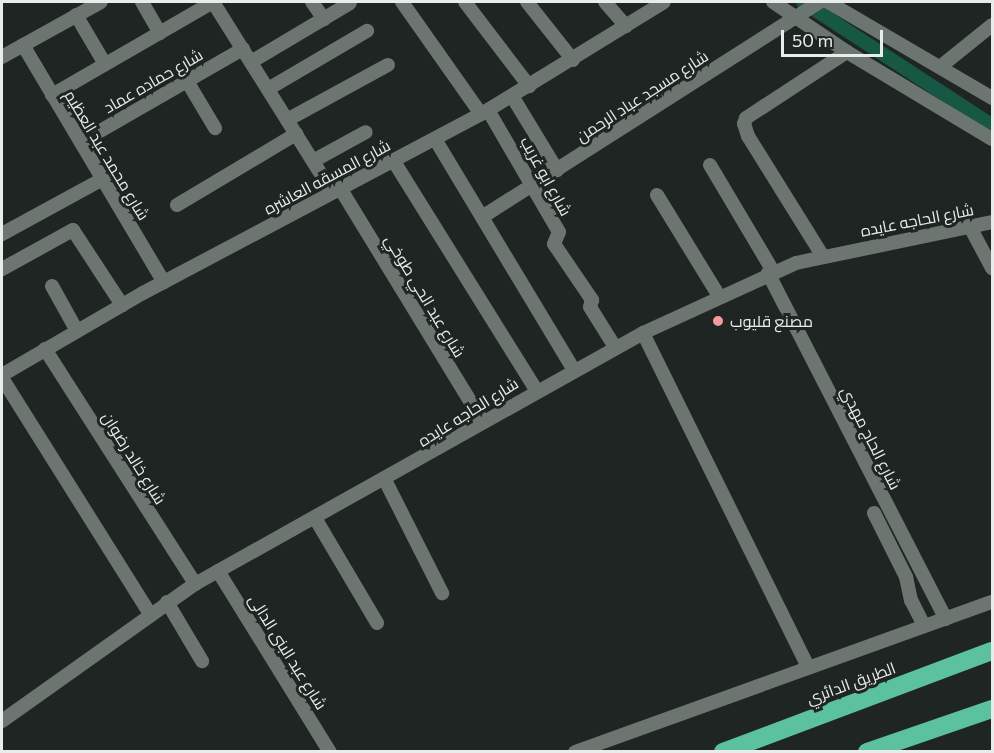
<!DOCTYPE html>
<meta charset="utf-8">
<style>
body{margin:0}
#map{position:relative;width:994px;height:753px;overflow:hidden;background:#1f2522;font-family:Commissioner,Cairo,sans-serif}
div>[style]{position:absolute}
[style*='--x']{left:calc(var(--x)*1px);top:calc(var(--y)*1px);width:calc(var(--w)*1px);rotate:calc(var(--a)*1deg)}
.canal>*{height:14px;margin:-7px;padding:0 7px;transform-origin:7px;border-radius:7px;background:#165843}
.minor>*{height:14px;margin:-7px;padding:0 7px;transform-origin:7px;border-radius:7px;background:#6d7571}
.highway>*{height:18px;margin:-9px;padding:0 9px;transform-origin:9px;border-radius:9px;background:#5bc19e}
.dots>*{width:16px;height:16px;translate:-50% -50%;box-sizing:border-box;border:3px solid #1f2522;border-radius:50%}
span{translate:-50% -50%;white-space:nowrap;text-align:center;line-height:1.15;-webkit-text-stroke:6px #1f2522;paint-order:stroke}
.street-label{font-size:16px;color:#e8ecea}
.poi-label{font-size:16px;color:#e8ecea}
.left{translate:0 -50%;text-align:left}
.frame{position:absolute;inset:0;border:3px solid #e8ecea;pointer-events:none}
.scale{position:absolute;left:781px;top:30px;width:102px;height:27px;box-sizing:border-box;border:3px solid #e8ecea;border-top:0;padding-left:8px;font-size:18px;line-height:21px;white-space:nowrap;color:#e8ecea;-webkit-text-stroke:4px #1f2522;paint-order:stroke}
</style>
<div id="map">
<div class="canal">
<div style="--x:803;--y:2;--w:225;--a:33.1"></div>
</div>
<div class="minor">
<div style="--x:142;--y:2;--w:36;--a:60"></div>
<div style="--x:213;--y:2;--w:224;--a:57.9"></div>
<div style="--x:312;--y:2;--w:21;--a:55"></div>
<div style="--x:402;--y:2;--w:137;--a:54.8"></div>
<div style="--x:465;--y:2;--w:106;--a:52.7"></div>
<div style="--x:527;--y:2;--w:74;--a:51.6"></div>
<div style="--x:605;--y:2;--w:32;--a:49"></div>
<div style="--x:773;--y:2;--w:89;--a:34"></div>
<div style="--x:847;--y:52;--w:169;--a:31"></div>
<div style="--x:828;--y:2;--w:190;--a:30.3"></div>
<div style="--x:76;--y:15;--w:57;--a:59.4"></div>
<div style="--x:23;--y:45;--w:276;--a:59.3"></div>
<div style="--x:2;--y:57;--w:113;--a:-29.1"></div>
<div style="--x:251;--y:62;--w:115;--a:-30.8"></div>
<div style="--x:940;--y:67;--w:67;--a:-38.9"></div>
<div style="--x:187;--y:81;--w:55;--a:59.2"></div>
<div style="--x:268;--y:89;--w:115;--a:-30.4"></div>
<div style="--x:52;--y:95;--w:186;--a:-30"></div>
<div style="--x:512;--y:96;--w:87;--a:58.7"></div>
<div style="--x:488;--y:110;--w:141;--a:59.8"></div>
<div style="--x:559;--y:232;--w:13;--a:113"></div>
<div style="--x:554;--y:244;--w:68;--a:55.8"></div>
<div style="--x:592;--y:300;--w:7;--a:106"></div>
<div style="--x:590;--y:307;--w:47;--a:58"></div>
<div style="--x:287;--y:120;--w:115;--a:-28.6"></div>
<div style="--x:435;--y:139;--w:268;--a:59"></div>
<div style="--x:81;--y:142;--w:187;--a:-29.9"></div>
<div style="--x:393;--y:160;--w:271;--a:58.1"></div>
<div style="--x:313;--y:161;--w:60;--a:-28.7"></div>
<div style="--x:710;--y:165;--w:123;--a:59.3"></div>
<div style="--x:340;--y:188;--w:273;--a:58.6"></div>
<div style="--x:657;--y:195;--w:119;--a:58.5"></div>
<div style="--x:177;--y:205;--w:139;--a:-30.8"></div>
<div style="--x:482;--y:217;--w:400;--a:-32.5"></div>
<div style="--x:969;--y:225;--w:49;--a:61.9"></div>
<div style="--x:2;--y:234;--w:115;--a:-28.6"></div>
<div style="--x:822;--y:255;--w:140;--a:-121.9"></div>
<div style="--x:748;--y:136;--w:13;--a:-108"></div>
<div style="--x:744;--y:124;--w:6;--a:-72"></div>
<div style="--x:746;--y:118;--w:121;--a:-33.2"></div>
<div style="--x:2;--y:269;--w:81;--a:-28.8"></div>
<div style="--x:73;--y:230;--w:90;--a:56.8"></div>
<div style="--x:768;--y:273;--w:389;--a:62.8"></div>
<div style="--x:52;--y:286;--w:51;--a:60.9"></div>
<div style="--x:643;--y:333;--w:373;--a:63.7"></div>
<div style="--x:45;--y:349;--w:279;--a:57.4"></div>
<div style="--x:2;--y:375;--w:163;--a:-30.2"></div>
<div style="--x:143;--y:293;--w:391;--a:-27.9"></div>
<div style="--x:488;--y:110;--w:206;--a:-31.5"></div>
<div style="--x:2;--y:378;--w:279;--a:57.9"></div>
<div style="--x:385;--y:480;--w:127;--a:63.2"></div>
<div style="--x:874;--y:513;--w:72;--a:63.4"></div>
<div style="--x:906;--y:577;--w:24;--a:78"></div>
<div style="--x:911;--y:600;--w:29;--a:63"></div>
<div style="--x:315;--y:518;--w:122;--a:59.4"></div>
<div style="--x:218;--y:571;--w:213;--a:58.3"></div>
<div style="--x:167;--y:602;--w:69;--a:59.3"></div>
<div style="--x:2;--y:721;--w:237;--a:-35.4"></div>
<div style="--x:195;--y:584;--w:514;--a:-29.26"></div>
<div style="--x:643;--y:333;--w:168;--a:-24.6"></div>
<div style="--x:796;--y:263;--w:200;--a:-11.8"></div>
<div style="--x:575;--y:752;--w:443;--a:-19.8"></div>
</div>
<div class="highway">
<div style="--x:723;--y:752;--w:287;--a:-20.6"></div>
<div style="--x:867;--y:752;--w:132;--a:-19"></div>
</div>
<div class="dots">
<div style="left:718px;top:321px;background:#f59b9d"></div>
</div>
<div class="street-label">
<span style="left:153px;top:81px;rotate:-30deg">شارع حماده عماد</span>
<span style="left:642px;top:96px;rotate:-33deg">شارع مسجد عباد الرحمن</span>
<span style="left:107px;top:155px;rotate:59deg">شارع محمد عبد العظيم</span>
<span style="left:546px;top:176px;rotate:61deg">شارع ابو غريب</span>
<span style="left:327px;top:177px;rotate:-28deg">شارع المسقه العاشره</span>
<span style="left:917px;top:220px;rotate:-11deg">شارع الحاجه عايده</span>
<span style="left:425px;top:296px;rotate:59deg">شارع عبد الحي طوخي</span>
<span style="left:468px;top:412px;rotate:-32deg">شارع الحاجه عايده</span>
<span style="left:871px;top:438px;rotate:63deg">شارع الحاج مهدي</span>
<span style="left:134px;top:458px;rotate:58deg">شارع خالد رضوان</span>
<span style="left:288px;top:652px;rotate:58deg">شارع عبد البنى الدالى</span>
<span style="left:851px;top:683px;rotate:-20deg">الطريق الدائري</span>
</div>
<div class="poi-label">
<span class="left" style="left:730px;top:321px">مصنع قليوب</span>
</div>
<div class="frame"></div>
<div class="scale">50 m</div>
</div>
